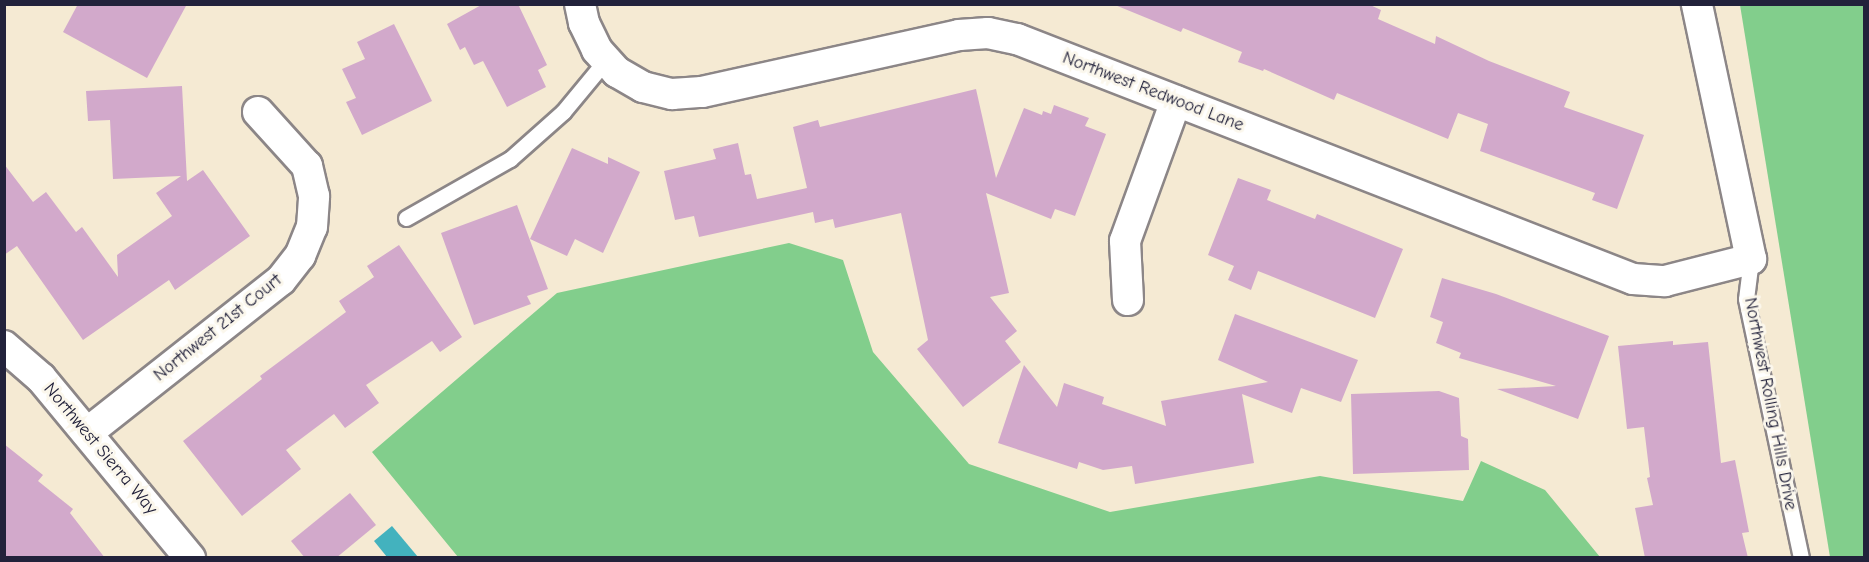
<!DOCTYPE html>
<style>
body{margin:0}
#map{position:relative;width:1869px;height:562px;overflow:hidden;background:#f5ead3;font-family:"Comic Neue",sans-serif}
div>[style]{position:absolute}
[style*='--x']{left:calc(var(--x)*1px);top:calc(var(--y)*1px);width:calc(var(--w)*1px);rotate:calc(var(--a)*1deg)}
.green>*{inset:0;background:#82ce8c}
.water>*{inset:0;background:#43b2be}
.building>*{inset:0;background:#d2a9cb}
.roads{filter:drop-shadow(2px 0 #8c8687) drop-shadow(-2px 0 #8c8687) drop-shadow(0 2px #8c8687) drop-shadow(0 -2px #8c8687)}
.lane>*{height:15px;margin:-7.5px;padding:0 7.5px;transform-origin:7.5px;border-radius:7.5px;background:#fff}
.street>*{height:30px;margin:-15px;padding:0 15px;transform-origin:15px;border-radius:15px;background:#fff}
span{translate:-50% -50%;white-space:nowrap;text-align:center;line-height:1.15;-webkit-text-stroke:6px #fbf7ec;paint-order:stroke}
.street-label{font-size:18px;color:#22223b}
.frame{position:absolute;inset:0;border:6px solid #22223b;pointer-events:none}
</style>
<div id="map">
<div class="green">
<div style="clip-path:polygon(1740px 5px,1864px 5px,1864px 557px,1830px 557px)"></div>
<div style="clip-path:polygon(789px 243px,843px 260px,873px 352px,969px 464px,1110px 512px,1320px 476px,1463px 501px,1481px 461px,1545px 490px,1600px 557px,458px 557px,372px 452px,557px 293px)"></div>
</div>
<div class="water">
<div style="clip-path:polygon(392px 526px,418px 557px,387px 557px,374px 541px)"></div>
</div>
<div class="building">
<div style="clip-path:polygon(78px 4px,187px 4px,147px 78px,63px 32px)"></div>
<div style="clip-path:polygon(483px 4px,518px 4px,547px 65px,538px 70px,546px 87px,507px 107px,483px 61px,474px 65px,465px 47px,460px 50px,447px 24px)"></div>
<div style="clip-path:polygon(1368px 4px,1381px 10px,1378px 19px,1435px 44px,1436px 36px,1489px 61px,1570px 92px,1564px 107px,1644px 135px,1617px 209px,1592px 200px,1595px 193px,1480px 151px,1488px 124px,1458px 113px,1448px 139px,1337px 93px,1334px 100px,1264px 69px,1263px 71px,1238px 62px,1242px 52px,1183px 28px,1181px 32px,1115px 5px)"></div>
<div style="clip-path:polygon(394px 24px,432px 101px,362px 135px,346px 102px,356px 98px,342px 69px,365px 59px,357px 42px)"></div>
<div style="clip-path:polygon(182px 86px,187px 181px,203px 170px,250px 236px,175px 290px,169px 280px,83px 340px,17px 246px,4px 255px,4px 164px,33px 202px,46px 192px,76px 232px,82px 227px,118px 277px,117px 255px,172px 216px,156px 193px,181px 176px,113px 179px,110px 120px,88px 121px,86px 91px)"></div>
<div style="clip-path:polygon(976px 89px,996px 178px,1024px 108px,1042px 115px,1043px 111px,1051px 114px,1054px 105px,1089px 118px,1085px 126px,1106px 134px,1075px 216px,1055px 209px,1051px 219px,986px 193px,1009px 293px,990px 297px,1017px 331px,1005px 341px,1021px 362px,963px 407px,917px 349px,928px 340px,901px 213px,835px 228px,833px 219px,815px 223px,813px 212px,699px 237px,694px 216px,675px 220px,664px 171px,716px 159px,713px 149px,738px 143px,745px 175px,751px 174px,757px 199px,807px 188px,793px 127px,818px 120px,820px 127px)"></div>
<div style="clip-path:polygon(572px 148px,608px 164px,608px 157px,640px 172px,603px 253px,575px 239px,567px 256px,530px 239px)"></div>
<div style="clip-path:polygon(1238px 178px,1271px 190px,1267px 200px,1315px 219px,1317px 214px,1403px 249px,1375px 318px,1258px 271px,1251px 290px,1228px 280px,1234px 266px,1208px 255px)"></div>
<div style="clip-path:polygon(517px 205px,548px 289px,527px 296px,531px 304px,474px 325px,441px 233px)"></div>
<div style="clip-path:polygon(399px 245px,462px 337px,440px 352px,432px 341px,366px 385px,379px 403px,345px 428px,334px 414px,286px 450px,301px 469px,242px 516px,183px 441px,262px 379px,260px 376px,346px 312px,339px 301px,374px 277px,367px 266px)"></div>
<div style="clip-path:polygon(1442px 278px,1496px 294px,1609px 336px,1578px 419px,1497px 389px,1556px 386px,1459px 358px,1461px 353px,1436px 343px,1443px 322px,1430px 317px)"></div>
<div style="clip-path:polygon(1235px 314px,1358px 360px,1341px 402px,1301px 388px,1292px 413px,1242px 394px,1254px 463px,1135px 484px,1132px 466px,1103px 470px,1079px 462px,1077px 469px,998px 443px,1024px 365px,1057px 407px,1064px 383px,1104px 397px,1102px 404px,1166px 426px,1161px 401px,1268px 382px,1218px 360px)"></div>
<div style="clip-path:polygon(1673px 341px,1673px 345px,1708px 342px,1721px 463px,1735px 460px,1749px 532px,1742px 533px,1748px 558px,1645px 558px,1635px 508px,1653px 505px,1647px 478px,1650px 477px,1644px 427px,1627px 429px,1618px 346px)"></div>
<div style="clip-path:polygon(1439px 391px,1459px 398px,1461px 436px,1468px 439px,1469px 470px,1353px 474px,1351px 394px)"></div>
<div style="clip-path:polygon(4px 444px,43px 475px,38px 481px,73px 509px,70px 513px,105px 558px,4px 558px)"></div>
<div style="clip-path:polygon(350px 493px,376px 525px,336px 558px,305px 558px,291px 541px)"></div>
</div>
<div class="roads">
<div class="lane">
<div style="--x:406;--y:218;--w:120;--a:-29.6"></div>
<div style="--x:510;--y:159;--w:71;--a:-41.6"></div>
<div style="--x:563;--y:112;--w:67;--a:-50.4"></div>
<div style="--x:1751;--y:259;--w:40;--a:97.1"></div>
<div style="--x:1746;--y:299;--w:265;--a:78"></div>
</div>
<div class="street">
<div style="--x:580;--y:4;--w:19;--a:78"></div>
<div style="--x:584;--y:23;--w:30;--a:64"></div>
<div style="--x:597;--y:50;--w:30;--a:48"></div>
<div style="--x:617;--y:72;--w:30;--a:30"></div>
<div style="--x:643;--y:87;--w:30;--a:14"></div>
<div style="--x:672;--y:94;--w:30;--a:-4"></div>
<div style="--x:702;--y:92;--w:263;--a:-12.5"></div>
<div style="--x:959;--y:35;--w:29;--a:-4"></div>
<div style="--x:988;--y:33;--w:30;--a:12"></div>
<div style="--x:1017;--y:39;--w:661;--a:21.29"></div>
<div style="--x:1633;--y:279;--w:32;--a:4"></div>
<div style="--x:1665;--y:281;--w:89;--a:-14.3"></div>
<div style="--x:1751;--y:259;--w:261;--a:-102"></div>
<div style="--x:1128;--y:300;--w:59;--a:-92.9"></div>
<div style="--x:1125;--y:241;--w:149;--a:-70"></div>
<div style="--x:4;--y:346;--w:49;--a:40.9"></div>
<div style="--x:41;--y:378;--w:234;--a:50.4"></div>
<div style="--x:87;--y:433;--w:247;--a:-38.3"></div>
<div style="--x:281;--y:280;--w:31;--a:-52"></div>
<div style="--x:300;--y:256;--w:31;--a:-68"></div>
<div style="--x:312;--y:227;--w:31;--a:-86"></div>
<div style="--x:314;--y:196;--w:31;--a:-103"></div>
<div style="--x:307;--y:166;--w:73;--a:-132.2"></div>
</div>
</div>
<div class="street-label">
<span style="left:1153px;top:92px;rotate:21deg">Northwest Redwood Lane</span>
<span style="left:218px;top:328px;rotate:-39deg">Northwest 21st Court</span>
<span style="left:1770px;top:404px;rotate:79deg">Northwest Rolling Hills Drive</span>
<span style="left:100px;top:449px;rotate:50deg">Northwest Sierra Way</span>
</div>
<div class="frame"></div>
</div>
